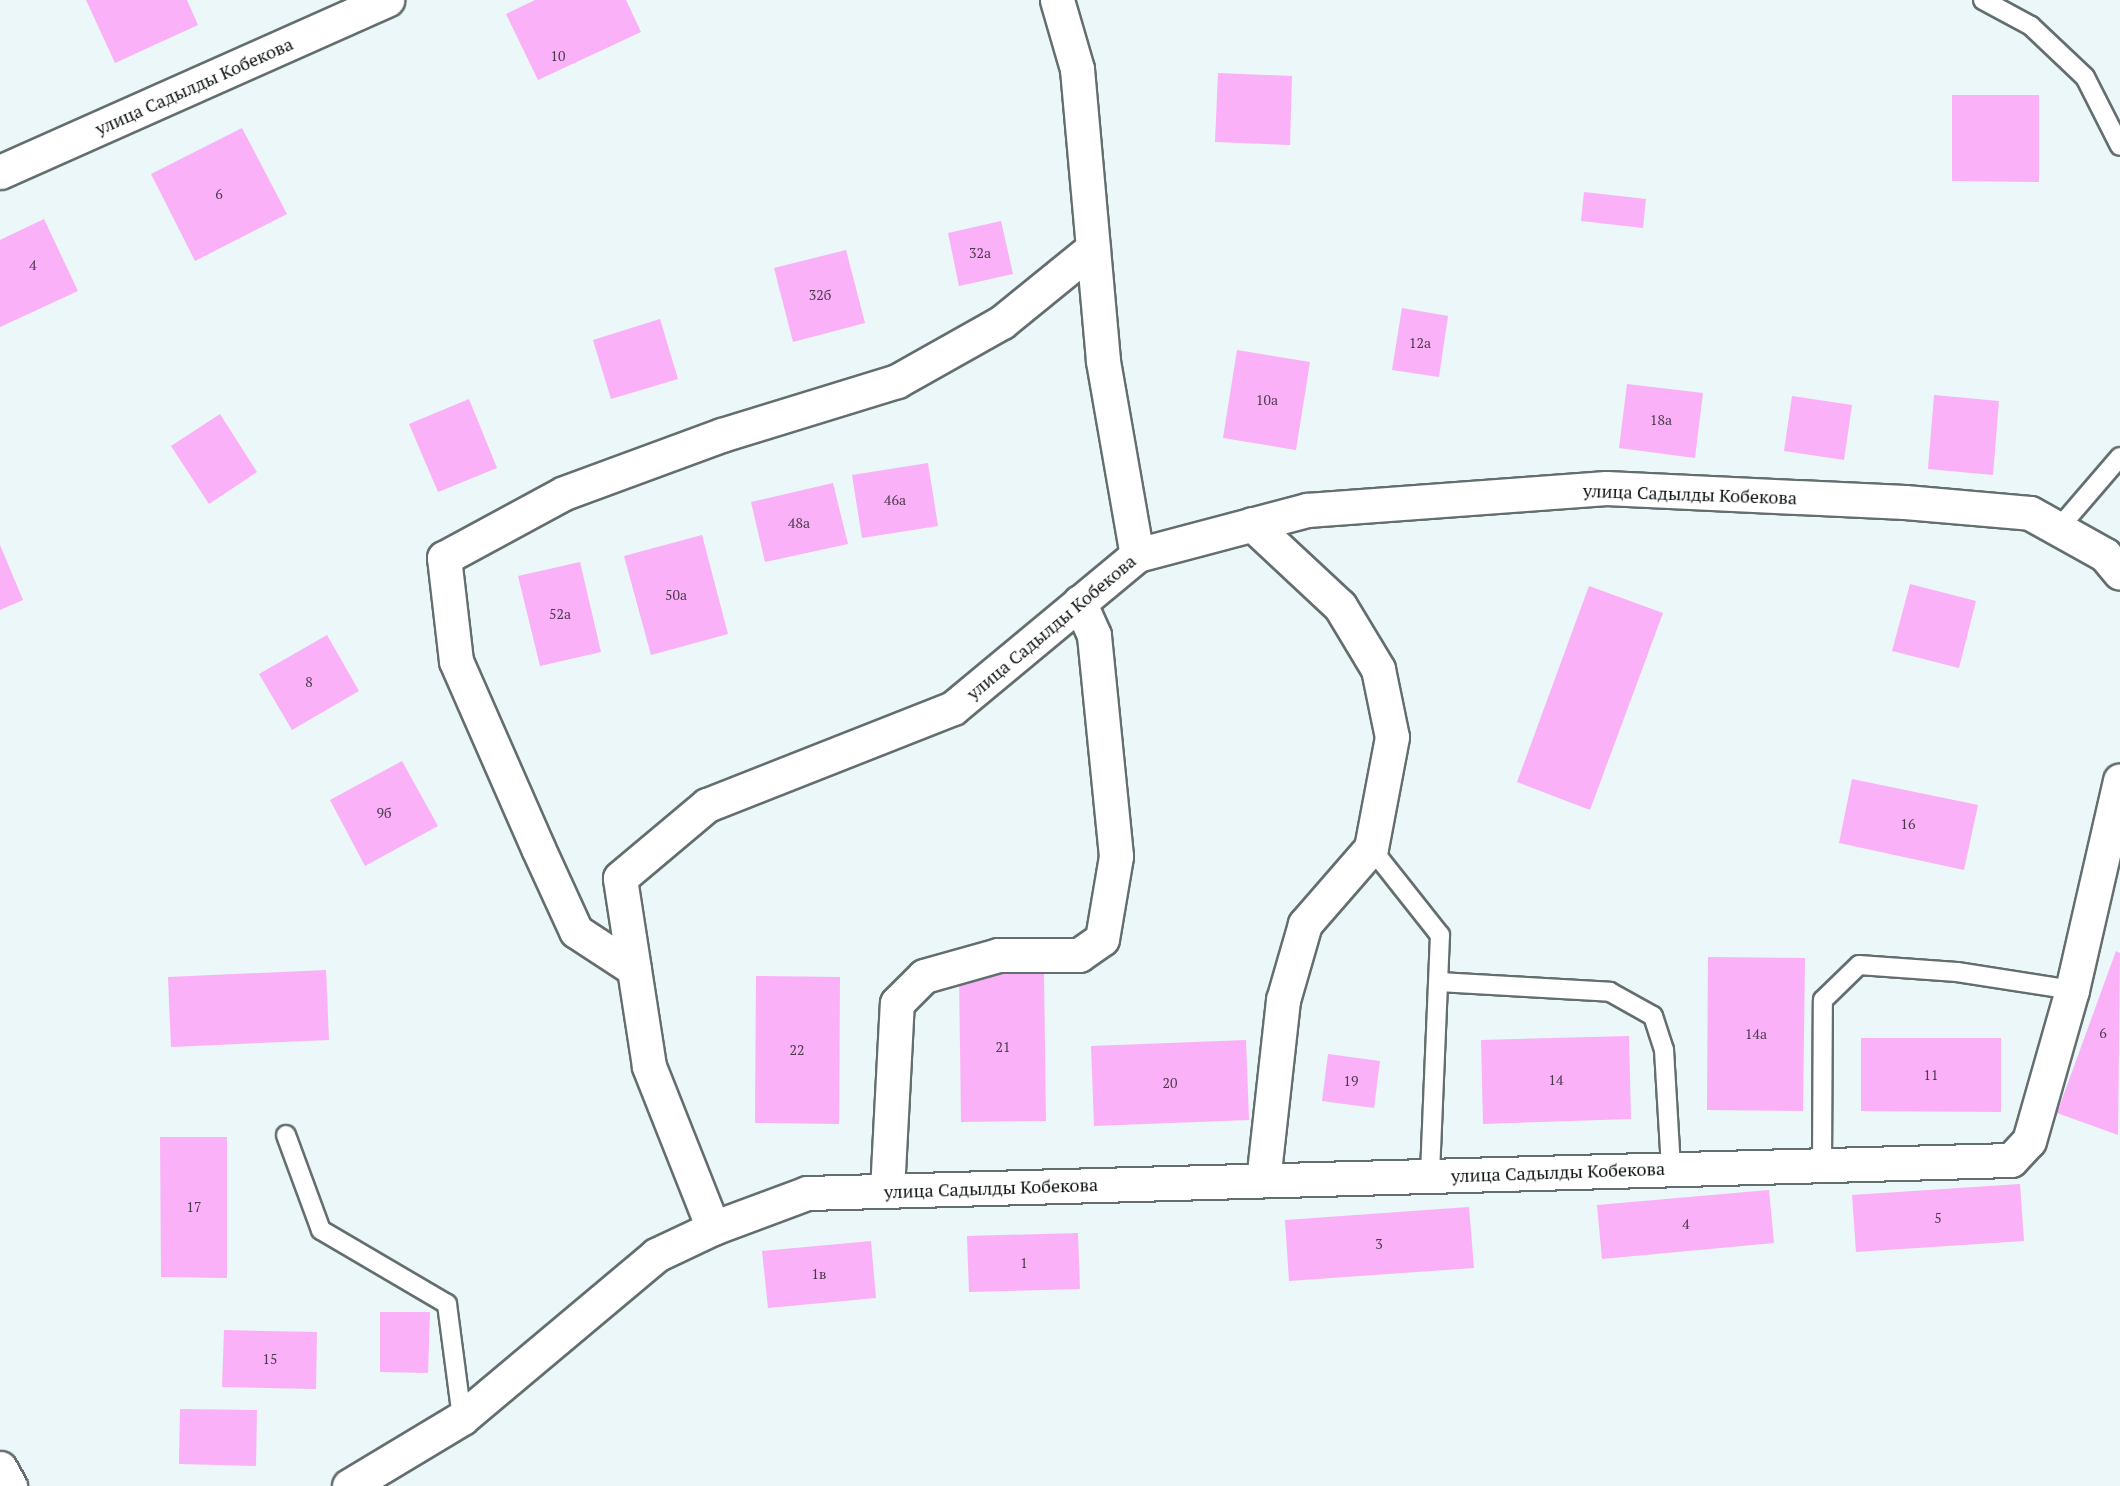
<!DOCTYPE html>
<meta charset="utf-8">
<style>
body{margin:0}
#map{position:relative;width:2120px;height:1486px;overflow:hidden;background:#ebf7f8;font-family:"PT Serif",serif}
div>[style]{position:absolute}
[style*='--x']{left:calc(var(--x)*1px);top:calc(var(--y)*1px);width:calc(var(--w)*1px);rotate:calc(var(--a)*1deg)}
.building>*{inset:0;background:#fab1f7}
.roads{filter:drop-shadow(2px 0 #646e6f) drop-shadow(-2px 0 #646e6f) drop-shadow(0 2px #646e6f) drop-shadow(0 -2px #646e6f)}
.service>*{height:18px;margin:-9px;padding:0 9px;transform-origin:9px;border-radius:9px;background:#fff}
.minor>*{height:33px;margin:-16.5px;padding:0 16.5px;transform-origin:16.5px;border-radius:16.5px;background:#fff}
span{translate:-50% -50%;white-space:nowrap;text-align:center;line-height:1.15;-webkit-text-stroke:5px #fff;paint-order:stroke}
.number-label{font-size:14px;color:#4a3a4d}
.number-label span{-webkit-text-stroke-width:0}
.street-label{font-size:18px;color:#0f1314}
</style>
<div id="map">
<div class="building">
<div style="clip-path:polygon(86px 0,187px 0,198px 25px,115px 63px)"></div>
<div style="clip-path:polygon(535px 0,626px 0,641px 32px,538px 80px,506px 14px)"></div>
<div style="clip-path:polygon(1218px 73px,1292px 76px,1290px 145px,1215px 142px)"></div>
<div style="clip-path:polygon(1952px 95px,2039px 95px,2039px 182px,1952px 181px)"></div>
<div style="clip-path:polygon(242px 128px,287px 214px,195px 261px,151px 174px)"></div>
<div style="clip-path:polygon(1584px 192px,1646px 199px,1643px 228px,1581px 221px)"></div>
<div style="clip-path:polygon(44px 219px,78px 291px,0 327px,0 240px)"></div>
<div style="clip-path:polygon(1001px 221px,1013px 274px,959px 286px,948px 233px)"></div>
<div style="clip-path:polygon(846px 250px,865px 323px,793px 342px,774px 268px)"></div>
<div style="clip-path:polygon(1402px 308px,1448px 316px,1439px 377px,1392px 370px)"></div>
<div style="clip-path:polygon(660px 319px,678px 379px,611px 399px,593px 340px)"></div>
<div style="clip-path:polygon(1237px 350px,1310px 362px,1296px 450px,1223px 438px)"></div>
<div style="clip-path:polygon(1627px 384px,1703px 393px,1695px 458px,1619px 448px)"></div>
<div style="clip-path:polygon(1934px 395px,1999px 401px,1993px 475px,1928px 469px)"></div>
<div style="clip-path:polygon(1792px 396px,1852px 405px,1844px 460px,1784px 451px)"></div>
<div style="clip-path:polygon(469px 399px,497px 468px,438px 492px,409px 424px)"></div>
<div style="clip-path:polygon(220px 414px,257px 472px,209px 504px,171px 446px)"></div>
<div style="clip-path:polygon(928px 463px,938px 526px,862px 538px,852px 475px)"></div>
<div style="clip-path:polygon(833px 483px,848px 544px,765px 562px,751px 502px)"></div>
<div style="clip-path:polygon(702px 535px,728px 634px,651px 655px,624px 556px)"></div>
<div style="clip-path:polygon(0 545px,23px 600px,0 610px)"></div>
<div style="clip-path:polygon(580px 562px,601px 652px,540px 666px,518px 576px)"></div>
<div style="clip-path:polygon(1910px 584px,1976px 601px,1959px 668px,1892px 651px)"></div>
<div style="clip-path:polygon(1589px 586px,1663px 613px,1590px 810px,1517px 782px)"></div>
<div style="clip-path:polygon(327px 635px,359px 691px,292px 730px,259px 674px)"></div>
<div style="clip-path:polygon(402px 761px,438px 826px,365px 866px,330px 800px)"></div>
<div style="clip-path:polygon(1852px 779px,1978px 805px,1964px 870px,1839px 843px)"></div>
<div style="clip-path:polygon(2116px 951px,2120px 953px,2118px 1135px,2057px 1113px)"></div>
<div style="clip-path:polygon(1708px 957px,1805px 958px,1803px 1111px,1707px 1110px)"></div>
<div style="clip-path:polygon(326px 970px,329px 1040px,171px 1047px,168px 977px)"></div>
<div style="clip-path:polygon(959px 972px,1044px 972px,1046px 1121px,961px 1122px)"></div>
<div style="clip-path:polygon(756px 976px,840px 977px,839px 1124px,755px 1123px)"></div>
<div style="clip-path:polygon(1629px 1036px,1631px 1119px,1483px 1124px,1481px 1040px)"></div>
<div style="clip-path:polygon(1861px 1038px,2001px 1038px,2001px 1112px,1861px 1111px)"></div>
<div style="clip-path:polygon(1246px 1040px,1249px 1120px,1094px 1126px,1091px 1046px)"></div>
<div style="clip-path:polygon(1328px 1054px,1380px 1061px,1374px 1108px,1322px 1101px)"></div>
<div style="clip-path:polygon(160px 1137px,227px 1137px,227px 1278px,161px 1277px)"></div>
<div style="clip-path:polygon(2020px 1184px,2024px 1241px,1856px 1252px,1852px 1195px)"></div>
<div style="clip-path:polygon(1769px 1190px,1774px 1243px,1602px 1259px,1597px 1205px)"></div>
<div style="clip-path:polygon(1469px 1207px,1474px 1268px,1289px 1281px,1285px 1220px)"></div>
<div style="clip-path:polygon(1078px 1233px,1080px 1289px,969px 1292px,967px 1236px)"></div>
<div style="clip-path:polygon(871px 1241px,876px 1298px,768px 1308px,762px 1251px)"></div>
<div style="clip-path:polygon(380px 1312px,430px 1312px,428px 1373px,380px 1372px)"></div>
<div style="clip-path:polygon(224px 1330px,317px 1332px,316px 1389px,222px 1387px)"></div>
<div style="clip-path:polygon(180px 1409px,257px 1410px,256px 1466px,179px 1464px)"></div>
</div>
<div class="roads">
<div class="service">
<div style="--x:1983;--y:0;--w:55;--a:28.4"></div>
<div style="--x:2031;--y:26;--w:74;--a:43.4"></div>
<div style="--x:2085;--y:77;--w:77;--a:63.1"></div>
<div style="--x:2058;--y:529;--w:95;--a:-49.3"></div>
<div style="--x:1371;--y:848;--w:111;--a:51.6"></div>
<div style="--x:1440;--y:935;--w:241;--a:92.4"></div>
<div style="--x:1439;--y:982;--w:171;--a:3.3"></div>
<div style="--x:1610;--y:992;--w:49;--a:29.2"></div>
<div style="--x:1653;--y:1016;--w:36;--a:72"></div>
<div style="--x:1664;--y:1050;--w:119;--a:86.6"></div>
<div style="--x:286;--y:1135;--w:101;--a:69.8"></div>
<div style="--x:321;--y:1230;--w:146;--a:30.4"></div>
<div style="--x:447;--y:1304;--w:115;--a:82.5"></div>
<div style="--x:1822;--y:1165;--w:165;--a:-89.7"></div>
<div style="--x:1823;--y:1000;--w:50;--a:-44.2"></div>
<div style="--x:1859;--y:965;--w:98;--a:4.1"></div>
<div style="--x:1957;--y:972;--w:116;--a:8.9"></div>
</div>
<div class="minor">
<div style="--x:1057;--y:0;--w:72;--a:73.8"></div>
<div style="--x:1077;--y:69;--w:293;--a:84.9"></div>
<div style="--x:1103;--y:361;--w:197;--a:80.1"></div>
<div style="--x:0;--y:172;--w:424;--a:-24"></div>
<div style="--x:1252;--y:524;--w:120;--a:43"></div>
<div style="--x:1340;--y:606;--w:74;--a:58.9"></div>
<div style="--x:1378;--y:669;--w:69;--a:78.4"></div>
<div style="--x:1392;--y:737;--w:113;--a:100.7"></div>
<div style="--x:1371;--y:848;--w:101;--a:131"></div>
<div style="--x:1305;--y:924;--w:79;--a:106.1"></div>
<div style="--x:1283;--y:1000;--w:181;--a:96.3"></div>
<div style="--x:634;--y:969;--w:69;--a:-146.8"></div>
<div style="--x:576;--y:931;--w:91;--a:-114.6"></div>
<div style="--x:538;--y:848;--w:204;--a:-113.7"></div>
<div style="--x:456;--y:661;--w:104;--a:-96.6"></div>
<div style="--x:444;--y:558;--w:136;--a:-28.4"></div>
<div style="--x:564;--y:493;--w:168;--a:-20.2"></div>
<div style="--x:722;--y:435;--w:183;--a:-17.1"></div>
<div style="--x:897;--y:381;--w:120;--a:-29.3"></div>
<div style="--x:1002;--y:322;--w:117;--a:-39.1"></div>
<div style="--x:887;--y:1191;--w:188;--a:-87"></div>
<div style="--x:897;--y:1003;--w:38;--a:-45"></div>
<div style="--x:924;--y:976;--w:77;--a:-15.8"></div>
<div style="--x:998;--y:955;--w:81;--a:0"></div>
<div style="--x:1079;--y:955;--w:28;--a:-35"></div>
<div style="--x:1102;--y:939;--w:84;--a:-80.4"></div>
<div style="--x:1116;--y:856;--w:222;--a:-95.7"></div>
<div style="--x:1094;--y:635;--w:36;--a:-114"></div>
<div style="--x:713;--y:1228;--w:174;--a:-111.6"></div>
<div style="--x:649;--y:1066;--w:190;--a:-98.8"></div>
<div style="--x:620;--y:878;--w:114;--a:-40"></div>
<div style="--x:707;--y:805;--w:264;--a:-21.5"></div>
<div style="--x:953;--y:708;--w:239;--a:-39.7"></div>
<div style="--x:1137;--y:555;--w:176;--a:-14.8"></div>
<div style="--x:1307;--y:510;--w:300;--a:-4.2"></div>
<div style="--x:1606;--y:488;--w:299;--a:2.7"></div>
<div style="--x:1905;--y:502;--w:125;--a:5"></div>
<div style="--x:2030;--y:513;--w:86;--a:29.2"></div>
<div style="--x:2105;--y:555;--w:23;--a:50"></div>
<div style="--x:0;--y:1468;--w:21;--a:61"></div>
<div style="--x:349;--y:1486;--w:132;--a:-31"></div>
<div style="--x:462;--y:1418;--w:253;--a:-40"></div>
<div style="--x:656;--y:1255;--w:63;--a:-25.3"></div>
<div style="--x:713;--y:1228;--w:100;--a:-20.4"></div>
<div style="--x:807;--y:1193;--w:1204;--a:-1.57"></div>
<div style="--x:2011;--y:1160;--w:26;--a:-47"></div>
<div style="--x:2029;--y:1141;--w:157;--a:-74.1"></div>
<div style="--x:2072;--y:990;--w:215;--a:-77.1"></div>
</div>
</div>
<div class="number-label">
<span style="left:558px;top:56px">10</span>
<span style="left:219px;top:194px">6</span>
<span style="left:980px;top:253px">32а</span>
<span style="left:33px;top:265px">4</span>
<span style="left:820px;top:295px">32б</span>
<span style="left:1420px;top:343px">12а</span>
<span style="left:1267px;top:400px">10а</span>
<span style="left:1661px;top:420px">18а</span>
<span style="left:895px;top:500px">46а</span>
<span style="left:799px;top:523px">48а</span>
<span style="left:676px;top:595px">50а</span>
<span style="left:560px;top:614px">52а</span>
<span style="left:309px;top:682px">8</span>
<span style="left:384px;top:813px">9б</span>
<span style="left:1908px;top:824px">16</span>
<span style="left:2103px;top:1033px">6</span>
<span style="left:1756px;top:1034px">14а</span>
<span style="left:1003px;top:1047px">21</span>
<span style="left:797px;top:1050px">22</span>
<span style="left:1931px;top:1075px">11</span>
<span style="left:1556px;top:1080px">14</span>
<span style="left:1351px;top:1081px">19</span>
<span style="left:1170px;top:1083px">20</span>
<span style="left:194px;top:1207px">17</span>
<span style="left:1938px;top:1218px">5</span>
<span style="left:1686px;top:1224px">4</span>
<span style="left:1379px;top:1244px">3</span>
<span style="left:1024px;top:1263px">1</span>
<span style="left:819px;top:1274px">1в</span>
<span style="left:270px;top:1359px">15</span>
</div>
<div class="street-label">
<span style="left:194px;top:86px;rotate:-24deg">улица Садылды Кобекова</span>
<span style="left:1690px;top:494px;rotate:2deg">улица Садылды Кобекова</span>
<span style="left:1051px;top:627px;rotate:-40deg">улица Садылды Кобекова</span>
<span style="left:1558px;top:1172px;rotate:-2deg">улица Садылды Кобекова</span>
<span style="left:991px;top:1188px;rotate:-2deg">улица Садылды Кобекова</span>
</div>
</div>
